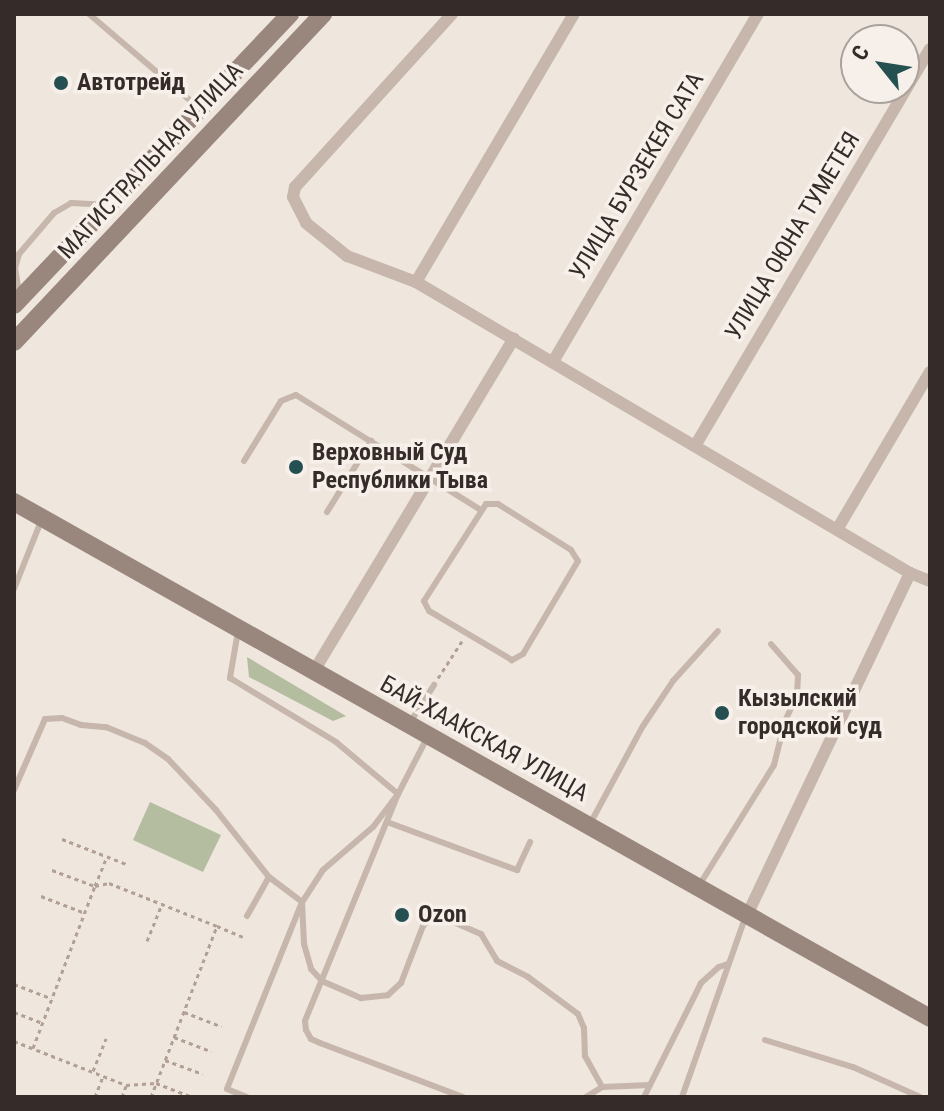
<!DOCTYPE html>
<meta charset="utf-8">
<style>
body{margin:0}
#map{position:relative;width:944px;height:1111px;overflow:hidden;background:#efe6de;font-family:"Roboto Condensed",sans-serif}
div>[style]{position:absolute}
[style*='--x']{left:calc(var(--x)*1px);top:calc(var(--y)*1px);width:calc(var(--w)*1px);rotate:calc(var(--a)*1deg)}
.green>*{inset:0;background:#b4bd9f}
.path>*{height:3px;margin-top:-1.5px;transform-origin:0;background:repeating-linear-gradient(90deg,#b2a095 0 4px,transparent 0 8px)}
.lane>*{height:6px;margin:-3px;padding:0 3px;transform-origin:3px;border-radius:3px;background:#c6b6ab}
.street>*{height:12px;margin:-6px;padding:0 6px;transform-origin:6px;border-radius:6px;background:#c6b6ab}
.secondary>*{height:18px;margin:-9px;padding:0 9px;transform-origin:9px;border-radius:9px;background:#99867d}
.dots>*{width:22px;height:22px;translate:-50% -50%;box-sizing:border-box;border:4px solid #f7f0ea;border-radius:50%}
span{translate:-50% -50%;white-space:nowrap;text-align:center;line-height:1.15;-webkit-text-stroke:7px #f7f0ea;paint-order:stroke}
.poi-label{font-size:24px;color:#352c29;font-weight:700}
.left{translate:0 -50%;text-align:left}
.street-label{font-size:24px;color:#352c29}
.frame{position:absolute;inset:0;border:16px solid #352c29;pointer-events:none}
.north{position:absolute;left:840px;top:24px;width:80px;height:80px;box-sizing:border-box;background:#f7f0ea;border:2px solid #a9a29d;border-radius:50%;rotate:300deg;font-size:22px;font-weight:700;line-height:32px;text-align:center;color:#352c29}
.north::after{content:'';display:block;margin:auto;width:28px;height:36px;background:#245051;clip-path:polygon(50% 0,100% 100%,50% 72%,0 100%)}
</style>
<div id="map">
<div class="green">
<div style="clip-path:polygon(247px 657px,346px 716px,333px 721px,249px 677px)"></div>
<div style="clip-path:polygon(150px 802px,221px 835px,203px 872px,133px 840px)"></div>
</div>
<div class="path">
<div style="--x:438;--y:678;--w:44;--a:-57"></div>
<div style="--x:62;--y:839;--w:72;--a:21.2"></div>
<div style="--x:52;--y:870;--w:46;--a:20.4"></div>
<div style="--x:95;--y:886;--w:31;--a:-68"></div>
<div style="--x:41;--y:896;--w:47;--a:21.1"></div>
<div style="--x:147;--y:941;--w:40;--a:-68"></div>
<div style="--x:14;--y:984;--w:40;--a:21"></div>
<div style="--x:14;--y:1012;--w:30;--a:21"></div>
<div style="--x:184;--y:1012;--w:40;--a:21"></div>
<div style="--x:174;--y:1037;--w:40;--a:21"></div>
<div style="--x:14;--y:1041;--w:120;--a:21.4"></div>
<div style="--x:126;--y:1085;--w:30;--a:-4"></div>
<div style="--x:156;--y:1083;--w:39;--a:21"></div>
<div style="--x:33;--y:1048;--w:173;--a:-69.1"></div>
<div style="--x:95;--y:886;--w:14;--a:-12"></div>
<div style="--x:109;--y:883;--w:116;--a:21.7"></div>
<div style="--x:165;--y:1060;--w:40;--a:20.2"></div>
<div style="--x:93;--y:1071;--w:35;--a:-68"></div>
<div style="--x:95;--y:1097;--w:22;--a:-69"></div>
<div style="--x:122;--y:1097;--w:12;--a:-70"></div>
<div style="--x:151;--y:1097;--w:183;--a:-68.9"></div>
<div style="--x:217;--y:926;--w:28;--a:23"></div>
</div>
<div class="lane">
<div style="--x:89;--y:14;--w:145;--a:40.5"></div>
<div style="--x:19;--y:293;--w:25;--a:-99"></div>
<div style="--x:15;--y:268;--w:15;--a:-74"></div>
<div style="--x:19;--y:254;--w:54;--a:-49.5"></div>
<div style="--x:54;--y:213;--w:20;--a:-30"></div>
<div style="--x:71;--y:203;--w:35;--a:3"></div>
<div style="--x:244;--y:461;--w:70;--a:-58.3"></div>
<div style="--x:281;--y:401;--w:16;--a:-22"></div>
<div style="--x:296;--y:395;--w:216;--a:31.9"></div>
<div style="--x:486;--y:504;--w:12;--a:0"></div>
<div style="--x:498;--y:504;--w:86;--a:32.2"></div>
<div style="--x:571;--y:550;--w:13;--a:58"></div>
<div style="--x:578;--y:561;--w:108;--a:120.6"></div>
<div style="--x:523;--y:654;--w:13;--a:151"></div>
<div style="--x:512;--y:660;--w:96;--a:-149.4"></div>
<div style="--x:429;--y:611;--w:11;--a:-117"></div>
<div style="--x:424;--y:601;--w:115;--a:-57.4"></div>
<div style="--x:327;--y:512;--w:84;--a:-58.2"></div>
<div style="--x:14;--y:589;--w:73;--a:-68.3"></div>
<div style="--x:238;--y:631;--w:48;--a:99.7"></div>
<div style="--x:230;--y:678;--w:124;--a:31.1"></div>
<div style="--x:336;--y:742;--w:81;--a:40"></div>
<div style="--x:398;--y:794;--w:41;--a:127.1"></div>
<div style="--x:373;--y:827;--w:66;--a:139.3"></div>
<div style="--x:323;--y:870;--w:38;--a:123"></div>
<div style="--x:302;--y:902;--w:42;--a:87.3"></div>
<div style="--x:304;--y:944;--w:26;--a:74"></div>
<div style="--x:311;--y:969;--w:16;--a:47"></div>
<div style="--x:322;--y:981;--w:43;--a:23.6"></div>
<div style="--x:361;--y:998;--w:27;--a:-6"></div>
<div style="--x:388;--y:995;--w:18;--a:-43"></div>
<div style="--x:401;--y:983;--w:61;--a:-68.9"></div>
<div style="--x:423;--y:926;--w:8;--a:-45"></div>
<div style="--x:429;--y:920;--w:13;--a:-13"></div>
<div style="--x:442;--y:917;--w:43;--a:23.6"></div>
<div style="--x:481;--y:934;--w:31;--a:59"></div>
<div style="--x:497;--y:961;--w:35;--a:27"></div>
<div style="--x:528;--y:977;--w:62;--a:36.5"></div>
<div style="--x:578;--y:1014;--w:15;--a:67"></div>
<div style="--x:584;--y:1028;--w:28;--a:88"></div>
<div style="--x:585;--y:1056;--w:35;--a:61"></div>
<div style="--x:411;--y:721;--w:43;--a:-57.4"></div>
<div style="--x:428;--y:736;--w:65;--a:117.3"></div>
<div style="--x:398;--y:794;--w:245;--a:112.3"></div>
<div style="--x:305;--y:1021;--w:9;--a:84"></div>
<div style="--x:306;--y:1030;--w:10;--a:61"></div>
<div style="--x:311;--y:1039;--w:10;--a:24"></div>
<div style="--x:320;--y:1043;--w:153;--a:20.7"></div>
<div style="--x:14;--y:790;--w:77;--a:-66.4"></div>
<div style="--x:45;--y:719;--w:17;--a:-3"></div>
<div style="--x:62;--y:718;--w:20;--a:20"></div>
<div style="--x:81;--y:725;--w:25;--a:5"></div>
<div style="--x:106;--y:727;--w:42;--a:22.3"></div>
<div style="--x:145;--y:743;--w:28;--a:35"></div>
<div style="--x:168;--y:759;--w:70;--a:46.7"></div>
<div style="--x:216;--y:810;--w:85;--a:51.7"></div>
<div style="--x:269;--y:877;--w:41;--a:37.1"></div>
<div style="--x:302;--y:902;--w:201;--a:111.9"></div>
<div style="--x:227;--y:1089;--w:22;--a:22"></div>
<div style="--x:387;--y:822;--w:139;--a:20.3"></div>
<div style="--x:517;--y:870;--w:31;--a:-65"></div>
<div style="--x:591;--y:822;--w:109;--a:-61.6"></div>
<div style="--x:643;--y:726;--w:54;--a:-56.3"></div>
<div style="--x:673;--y:681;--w:67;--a:-48"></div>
<div style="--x:700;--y:884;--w:140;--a:-58.1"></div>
<div style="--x:774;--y:765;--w:45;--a:-76"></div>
<div style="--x:785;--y:721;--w:29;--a:-65"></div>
<div style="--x:797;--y:695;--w:20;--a:-87"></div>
<div style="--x:798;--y:675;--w:41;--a:-131.1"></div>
<div style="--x:247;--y:916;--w:45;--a:-60.6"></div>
<div style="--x:765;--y:1040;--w:92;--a:17.1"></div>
<div style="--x:853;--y:1067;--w:73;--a:24.1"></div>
<div style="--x:586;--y:1097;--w:19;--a:-32"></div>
<div style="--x:602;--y:1087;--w:48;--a:-2.4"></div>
<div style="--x:644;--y:1097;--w:127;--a:-63.4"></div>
<div style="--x:701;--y:983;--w:24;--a:-42"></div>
<div style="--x:719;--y:967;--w:9;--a:-18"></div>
<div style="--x:682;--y:1097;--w:190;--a:-70.6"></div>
</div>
<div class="street">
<div style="--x:452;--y:14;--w:234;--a:132.2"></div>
<div style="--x:295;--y:187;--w:10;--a:101"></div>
<div style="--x:293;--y:197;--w:29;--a:63"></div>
<div style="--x:306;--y:223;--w:53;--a:38.8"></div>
<div style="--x:347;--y:256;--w:74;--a:20.6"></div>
<div style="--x:416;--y:282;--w:573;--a:30.5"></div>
<div style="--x:910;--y:573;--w:22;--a:22"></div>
<div style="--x:416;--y:282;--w:311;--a:-59.5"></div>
<div style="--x:554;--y:360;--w:402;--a:-59.5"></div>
<div style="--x:695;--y:446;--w:461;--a:-59.4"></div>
<div style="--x:838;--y:528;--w:181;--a:-59.5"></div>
<div style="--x:314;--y:671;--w:388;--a:-59"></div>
<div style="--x:747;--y:915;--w:379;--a:-64.5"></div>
</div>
<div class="secondary">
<div style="--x:14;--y:305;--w:401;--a:-46.5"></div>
<div style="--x:14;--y:342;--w:451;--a:-46.7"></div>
<div style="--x:14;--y:502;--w:1051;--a:29.39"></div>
</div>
<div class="dots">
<div style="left:61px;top:83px;background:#245051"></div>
<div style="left:296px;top:467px;background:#245051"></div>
<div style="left:722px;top:713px;background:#245051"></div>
<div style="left:402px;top:915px;background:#245051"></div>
</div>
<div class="poi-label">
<span class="left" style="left:77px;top:83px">Автотрейд</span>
<span class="left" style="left:312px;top:467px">Верховный Суд<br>Республики Тыва</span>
<span class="left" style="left:738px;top:713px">Кызылский<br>городской суд</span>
<span class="left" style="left:418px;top:915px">Ozon</span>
</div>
<div class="street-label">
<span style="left:151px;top:161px;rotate:-47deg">МАГИСТРАЛЬНАЯ УЛИЦА</span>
<span style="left:637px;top:176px;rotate:-59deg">УЛИЦА БУРЗЕКЕЯ САТА</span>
<span style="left:793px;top:236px;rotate:-59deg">УЛИЦА ОЮНА ТУМЕТЕЯ</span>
<span style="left:484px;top:739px;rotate:29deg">БАЙ-ХААКСКАЯ УЛИЦА</span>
</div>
<div class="frame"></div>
<div class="north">С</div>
</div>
